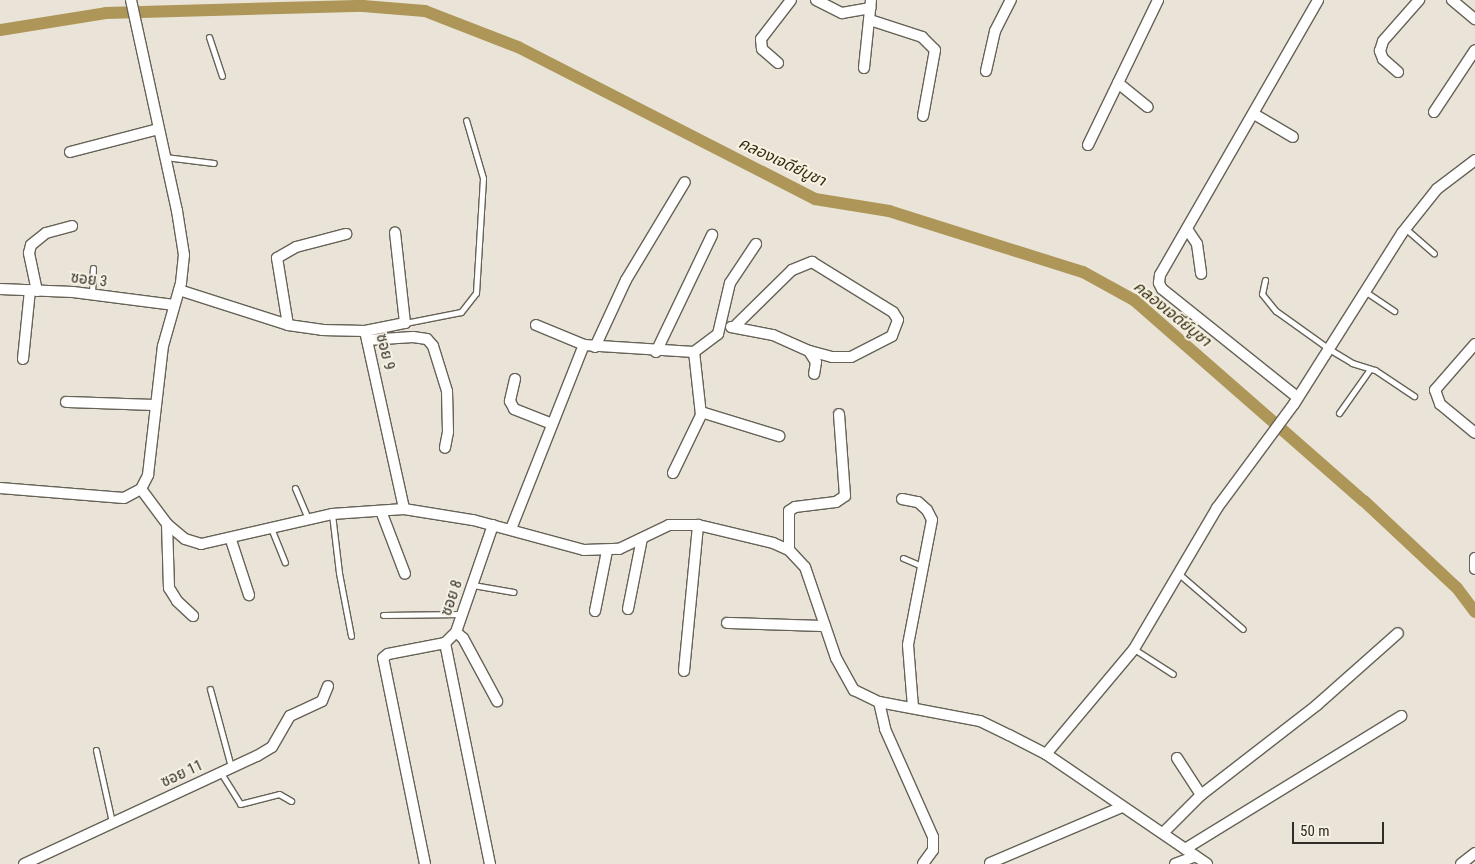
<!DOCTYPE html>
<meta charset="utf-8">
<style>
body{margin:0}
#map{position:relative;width:1475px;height:864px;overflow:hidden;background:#e9e4d7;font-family:"Roboto Condensed","Noto Sans Thai",sans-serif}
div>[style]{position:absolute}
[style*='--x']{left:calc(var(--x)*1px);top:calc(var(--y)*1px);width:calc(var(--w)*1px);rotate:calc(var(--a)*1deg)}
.canal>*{height:12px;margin:-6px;padding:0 6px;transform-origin:6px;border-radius:6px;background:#ad9657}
.roads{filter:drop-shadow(1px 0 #666257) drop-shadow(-1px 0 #666257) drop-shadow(0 1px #666257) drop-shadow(0 -1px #666257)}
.lane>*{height:5px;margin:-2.5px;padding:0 2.5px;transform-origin:2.5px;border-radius:2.5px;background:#fff}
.street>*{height:10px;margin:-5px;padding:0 5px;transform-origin:5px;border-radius:5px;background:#fff}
span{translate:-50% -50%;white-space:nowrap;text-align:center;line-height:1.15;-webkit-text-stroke:4px #f7f2e4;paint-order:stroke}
.street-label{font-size:15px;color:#2f2d28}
.water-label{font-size:16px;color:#362c0f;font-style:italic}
.scale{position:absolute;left:1292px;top:822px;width:92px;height:22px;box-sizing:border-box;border:2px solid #2f2d28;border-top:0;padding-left:6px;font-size:15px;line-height:18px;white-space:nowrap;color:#2f2d28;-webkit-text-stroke:4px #f7f2e4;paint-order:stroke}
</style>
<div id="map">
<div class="canal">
<div style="--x:0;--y:30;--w:107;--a:-9.1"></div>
<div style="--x:106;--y:13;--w:257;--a:-1.6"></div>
<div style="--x:363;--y:6;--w:62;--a:4.6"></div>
<div style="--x:425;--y:11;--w:100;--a:21.2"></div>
<div style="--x:518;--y:47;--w:334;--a:27.1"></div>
<div style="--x:815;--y:199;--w:75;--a:9.2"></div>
<div style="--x:889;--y:211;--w:203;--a:17.5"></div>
<div style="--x:1083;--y:272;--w:58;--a:28.8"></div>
<div style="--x:1134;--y:300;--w:305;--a:41.2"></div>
<div style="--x:1364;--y:501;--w:127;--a:43.1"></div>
<div style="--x:1457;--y:588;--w:30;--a:53"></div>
</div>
<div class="roads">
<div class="lane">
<div style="--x:209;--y:37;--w:41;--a:71.6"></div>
<div style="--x:165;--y:157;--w:49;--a:7"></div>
<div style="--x:1406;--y:229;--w:37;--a:41"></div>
<div style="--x:1265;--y:280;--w:14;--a:102"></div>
<div style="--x:1262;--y:294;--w:22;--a:51"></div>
<div style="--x:1276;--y:311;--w:65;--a:35.6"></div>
<div style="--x:1329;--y:349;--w:27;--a:31"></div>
<div style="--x:1352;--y:363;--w:24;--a:17"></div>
<div style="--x:1375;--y:370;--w:47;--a:33.7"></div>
<div style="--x:1366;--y:292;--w:34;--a:34"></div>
<div style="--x:92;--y:295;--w:27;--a:-88"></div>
<div style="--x:405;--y:323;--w:57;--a:-11.1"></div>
<div style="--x:461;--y:312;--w:24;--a:-52"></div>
<div style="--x:476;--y:293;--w:115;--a:-86.5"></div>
<div style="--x:483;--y:178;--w:60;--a:-106.3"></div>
<div style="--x:1339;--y:413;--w:54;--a:-54.8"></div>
<div style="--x:295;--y:488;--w:34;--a:67"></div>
<div style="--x:332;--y:514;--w:59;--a:83.2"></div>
<div style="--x:339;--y:573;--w:64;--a:79.2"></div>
<div style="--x:271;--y:528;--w:37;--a:68"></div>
<div style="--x:903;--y:558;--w:21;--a:23"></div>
<div style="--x:1179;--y:574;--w:84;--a:40.7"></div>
<div style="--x:473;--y:585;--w:41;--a:9.9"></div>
<div style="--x:383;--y:615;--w:79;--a:-0.7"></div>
<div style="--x:1134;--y:649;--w:46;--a:32.7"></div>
<div style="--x:210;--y:689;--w:81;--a:74.9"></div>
<div style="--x:96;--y:750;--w:74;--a:77.5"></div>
<div style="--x:221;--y:773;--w:36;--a:58"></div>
<div style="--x:240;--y:804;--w:40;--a:-14.4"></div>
<div style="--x:279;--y:794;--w:14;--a:30"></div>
</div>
<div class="street">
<div style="--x:816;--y:0;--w:29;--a:27"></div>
<div style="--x:842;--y:13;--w:29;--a:-10"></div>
<div style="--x:1452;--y:0;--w:30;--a:40"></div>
<div style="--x:870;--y:20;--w:55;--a:18.1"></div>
<div style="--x:922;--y:37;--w:18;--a:45"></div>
<div style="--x:935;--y:50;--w:67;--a:100.3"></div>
<div style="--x:778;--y:63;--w:21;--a:-139"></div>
<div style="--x:762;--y:49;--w:10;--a:-96"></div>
<div style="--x:761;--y:39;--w:49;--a:-52.4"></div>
<div style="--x:864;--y:68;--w:68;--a:-84.1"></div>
<div style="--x:986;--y:71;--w:41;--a:-77.3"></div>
<div style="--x:995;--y:31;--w:35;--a:-63"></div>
<div style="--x:1398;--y:72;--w:20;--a:-139"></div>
<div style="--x:1383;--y:59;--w:9;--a:-111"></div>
<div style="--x:1380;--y:51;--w:10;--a:-73"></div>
<div style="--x:1383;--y:41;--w:55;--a:-48.7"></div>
<div style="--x:1118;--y:83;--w:38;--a:39"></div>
<div style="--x:1434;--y:112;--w:74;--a:-56.5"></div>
<div style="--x:1254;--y:114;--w:45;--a:30.5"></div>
<div style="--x:1088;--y:145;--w:161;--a:-64.2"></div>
<div style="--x:70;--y:152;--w:91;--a:-14.6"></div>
<div style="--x:1187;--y:229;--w:18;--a:56"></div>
<div style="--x:1197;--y:244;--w:30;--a:82"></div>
<div style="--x:0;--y:289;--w:73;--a:2.4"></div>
<div style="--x:73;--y:292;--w:102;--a:7.3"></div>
<div style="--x:179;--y:290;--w:114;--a:17.8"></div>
<div style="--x:288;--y:325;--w:34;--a:8"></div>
<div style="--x:322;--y:330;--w:43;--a:1.3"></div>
<div style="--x:365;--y:331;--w:182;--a:77.6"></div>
<div style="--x:37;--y:291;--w:39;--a:-102"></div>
<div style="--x:29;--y:253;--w:8;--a:-76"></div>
<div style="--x:31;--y:245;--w:19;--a:-39"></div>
<div style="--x:46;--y:233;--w:27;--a:-15"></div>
<div style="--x:288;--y:325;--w:68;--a:-99.3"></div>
<div style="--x:277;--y:258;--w:22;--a:-30"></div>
<div style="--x:296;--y:247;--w:52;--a:-14.6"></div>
<div style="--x:536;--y:325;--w:52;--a:22.6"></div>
<div style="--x:584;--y:345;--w:110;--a:3.6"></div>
<div style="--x:694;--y:352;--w:30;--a:-37"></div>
<div style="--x:718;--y:334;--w:52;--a:-76.8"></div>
<div style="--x:730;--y:283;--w:47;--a:-56.3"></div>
<div style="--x:731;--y:327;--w:43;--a:10.8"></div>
<div style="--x:773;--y:335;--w:39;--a:24"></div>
<div style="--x:809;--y:351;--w:13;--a:58"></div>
<div style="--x:816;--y:362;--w:12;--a:99"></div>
<div style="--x:734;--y:327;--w:81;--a:-44.5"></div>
<div style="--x:792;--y:270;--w:22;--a:-22"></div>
<div style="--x:812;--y:262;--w:95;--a:31.7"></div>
<div style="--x:893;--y:312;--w:9;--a:58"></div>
<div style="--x:898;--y:320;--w:17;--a:111"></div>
<div style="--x:892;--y:336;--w:46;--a:152.9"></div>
<div style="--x:851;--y:357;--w:19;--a:180"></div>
<div style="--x:832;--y:357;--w:24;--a:-165"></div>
<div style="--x:365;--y:331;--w:41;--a:-11.3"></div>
<div style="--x:405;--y:323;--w:91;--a:-96.3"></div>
<div style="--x:367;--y:340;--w:46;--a:-3.7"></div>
<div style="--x:413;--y:337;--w:14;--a:8"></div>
<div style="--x:427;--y:339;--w:9;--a:49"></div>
<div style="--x:433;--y:346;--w:47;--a:72.7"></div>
<div style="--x:447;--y:391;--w:41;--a:88.6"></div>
<div style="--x:448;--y:432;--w:16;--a:101"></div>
<div style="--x:1475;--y:344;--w:61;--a:131"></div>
<div style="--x:1435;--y:390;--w:15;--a:70"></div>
<div style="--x:1440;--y:404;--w:45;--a:39.6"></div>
<div style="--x:595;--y:347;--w:74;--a:-65.2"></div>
<div style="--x:626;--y:280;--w:114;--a:-59"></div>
<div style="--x:656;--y:352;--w:130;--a:-64.4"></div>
<div style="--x:23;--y:359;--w:69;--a:-84.2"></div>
<div style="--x:515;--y:379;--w:23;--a:103"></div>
<div style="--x:510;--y:401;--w:9;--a:63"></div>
<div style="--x:514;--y:409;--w:41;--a:21.5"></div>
<div style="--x:1297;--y:397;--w:173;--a:-141.3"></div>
<div style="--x:1162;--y:289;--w:7;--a:-117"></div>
<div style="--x:1159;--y:283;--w:8;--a:-83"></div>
<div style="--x:1160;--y:275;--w:317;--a:-60.1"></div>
<div style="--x:66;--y:402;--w:90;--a:1.9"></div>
<div style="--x:701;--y:412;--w:82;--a:17.1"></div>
<div style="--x:673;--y:473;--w:64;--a:-64.2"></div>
<div style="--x:701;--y:415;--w:63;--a:-96.3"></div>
<div style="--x:0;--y:488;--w:124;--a:4.6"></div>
<div style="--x:124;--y:498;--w:19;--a:-28"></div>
<div style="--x:141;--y:489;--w:16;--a:-63"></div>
<div style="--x:148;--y:475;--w:130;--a:-83.4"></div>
<div style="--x:163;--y:346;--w:66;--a:-74.1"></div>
<div style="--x:181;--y:283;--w:28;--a:-84"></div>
<div style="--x:184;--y:255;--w:45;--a:-99"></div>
<div style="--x:177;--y:211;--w:216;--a:-102.3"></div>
<div style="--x:141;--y:489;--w:44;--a:53.4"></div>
<div style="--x:167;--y:524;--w:23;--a:40"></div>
<div style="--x:185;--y:539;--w:17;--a:17"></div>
<div style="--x:201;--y:544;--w:134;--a:-12.9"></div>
<div style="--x:332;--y:514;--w:72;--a:-4"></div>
<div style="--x:404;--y:509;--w:70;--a:9.1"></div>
<div style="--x:473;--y:520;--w:115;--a:15.1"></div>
<div style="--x:584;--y:550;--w:35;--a:-2"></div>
<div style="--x:619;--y:549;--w:55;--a:-25.6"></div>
<div style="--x:669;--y:525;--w:29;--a:0"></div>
<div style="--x:698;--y:525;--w:77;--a:13.5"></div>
<div style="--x:773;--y:543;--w:17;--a:24"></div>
<div style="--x:789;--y:550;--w:23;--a:47"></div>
<div style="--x:805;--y:567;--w:96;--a:71.2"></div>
<div style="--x:836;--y:658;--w:37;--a:61"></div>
<div style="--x:854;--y:690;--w:28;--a:26"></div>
<div style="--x:879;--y:702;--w:103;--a:10.7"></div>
<div style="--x:980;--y:721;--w:32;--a:26"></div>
<div style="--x:1009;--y:735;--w:42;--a:27.2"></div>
<div style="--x:1046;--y:754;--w:195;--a:34.3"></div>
<div style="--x:902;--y:499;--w:16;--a:11"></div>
<div style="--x:918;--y:502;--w:12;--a:42"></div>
<div style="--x:927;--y:510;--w:11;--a:63"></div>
<div style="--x:932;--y:520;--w:127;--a:100.9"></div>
<div style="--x:908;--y:645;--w:62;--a:85.4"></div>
<div style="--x:381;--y:511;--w:67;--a:69.1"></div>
<div style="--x:167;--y:524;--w:64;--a:88.2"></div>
<div style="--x:169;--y:588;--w:15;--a:58"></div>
<div style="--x:177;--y:601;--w:22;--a:43"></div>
<div style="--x:493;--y:525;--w:113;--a:109.1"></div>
<div style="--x:456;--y:632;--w:9;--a:41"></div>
<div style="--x:463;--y:638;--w:72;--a:61.6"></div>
<div style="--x:511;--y:529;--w:198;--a:-68.4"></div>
<div style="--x:231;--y:540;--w:58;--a:71.9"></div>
<div style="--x:789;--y:550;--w:39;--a:-90"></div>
<div style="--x:789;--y:511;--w:7;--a:-34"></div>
<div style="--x:795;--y:507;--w:41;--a:-7"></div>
<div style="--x:836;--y:502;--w:11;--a:-34"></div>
<div style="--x:845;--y:496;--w:82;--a:-94.2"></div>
<div style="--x:1475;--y:558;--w:11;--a:90"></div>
<div style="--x:628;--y:609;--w:72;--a:-78.8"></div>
<div style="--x:595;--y:611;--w:61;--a:-78.7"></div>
<div style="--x:727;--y:623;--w:98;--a:1.8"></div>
<div style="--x:445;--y:643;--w:226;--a:78.5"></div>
<div style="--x:684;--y:671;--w:147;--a:-84.5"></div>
<div style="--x:879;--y:702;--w:28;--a:77"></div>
<div style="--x:885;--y:729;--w:118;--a:66"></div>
<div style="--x:933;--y:837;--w:13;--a:90"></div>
<div style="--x:933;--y:850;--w:17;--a:126"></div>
<div style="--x:1046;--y:754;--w:137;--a:-50"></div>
<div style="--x:1134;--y:649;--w:164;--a:-59.5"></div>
<div style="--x:1217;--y:508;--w:129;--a:-53.5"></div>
<div style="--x:1294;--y:404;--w:202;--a:-57.7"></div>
<div style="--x:1402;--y:233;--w:56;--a:-51.5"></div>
<div style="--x:1437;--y:189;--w:48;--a:-37.3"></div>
<div style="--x:1177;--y:758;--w:44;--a:57"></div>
<div style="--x:1163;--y:833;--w:54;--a:-45"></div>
<div style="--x:1201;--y:795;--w:147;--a:-37.8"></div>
<div style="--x:1317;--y:705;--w:108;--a:-41.6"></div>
<div style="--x:1185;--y:849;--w:254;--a:-31.6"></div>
<div style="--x:990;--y:863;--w:143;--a:-23"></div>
<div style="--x:24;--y:864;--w:257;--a:-24.9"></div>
<div style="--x:257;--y:756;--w:17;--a:-31"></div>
<div style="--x:272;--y:747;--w:36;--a:-60"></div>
<div style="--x:290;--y:716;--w:35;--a:-25"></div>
<div style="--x:322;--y:701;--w:16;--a:-68"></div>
<div style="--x:425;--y:864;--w:210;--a:-101.5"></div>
<div style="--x:383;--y:658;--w:6;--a:-39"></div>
<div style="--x:388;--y:654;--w:58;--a:-10.9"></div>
<div style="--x:445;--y:643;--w:16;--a:-45"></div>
<div style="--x:1175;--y:864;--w:22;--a:-21"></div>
<div style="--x:1461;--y:864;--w:18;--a:-38"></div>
</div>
</div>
<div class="street-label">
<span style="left:89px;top:280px;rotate:7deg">ซอย 3</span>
<span style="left:385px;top:352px;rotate:76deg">ซอย 9</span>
<span style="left:452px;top:598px;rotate:-71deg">ซอย 8</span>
<span style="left:182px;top:774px;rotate:-25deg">ซอย 11</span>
</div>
<div class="water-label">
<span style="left:782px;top:162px;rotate:25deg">คลองเจดีย์บูชา</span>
<span style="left:1172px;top:314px;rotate:39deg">คลองเจดีย์บูชา</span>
</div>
<div class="scale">50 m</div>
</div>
